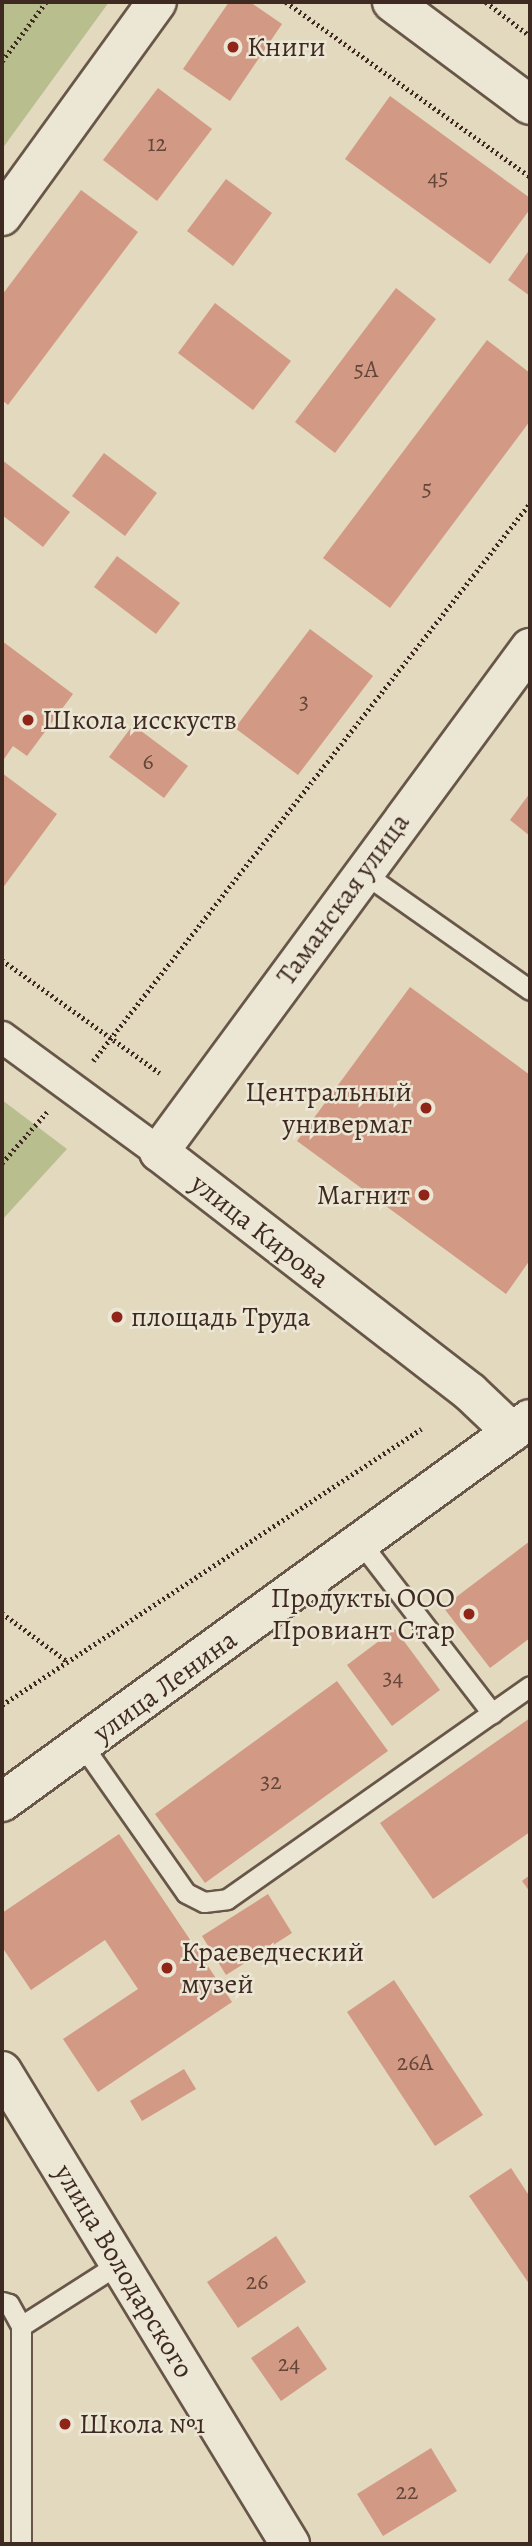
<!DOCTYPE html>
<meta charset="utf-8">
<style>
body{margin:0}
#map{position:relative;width:532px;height:2546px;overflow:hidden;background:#e2d9be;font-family:Alegreya,serif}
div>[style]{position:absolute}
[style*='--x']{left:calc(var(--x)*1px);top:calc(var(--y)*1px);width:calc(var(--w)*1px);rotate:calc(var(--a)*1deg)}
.green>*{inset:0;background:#b9be8e}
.building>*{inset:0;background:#d29a85}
.path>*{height:4.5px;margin-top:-2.25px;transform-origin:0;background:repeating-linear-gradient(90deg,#3f2a21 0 2px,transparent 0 5.5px)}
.roads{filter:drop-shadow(2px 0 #685648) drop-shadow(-2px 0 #685648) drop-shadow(0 2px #685648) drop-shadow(0 -2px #685648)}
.service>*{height:19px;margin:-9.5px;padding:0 9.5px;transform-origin:9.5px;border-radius:9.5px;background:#ece6d5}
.pedestrian>*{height:30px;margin:-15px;padding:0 15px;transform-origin:15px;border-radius:15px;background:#ece6d5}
.minor>*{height:38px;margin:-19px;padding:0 19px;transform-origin:19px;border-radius:19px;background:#ece6d5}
.tertiary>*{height:38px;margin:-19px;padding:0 19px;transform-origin:19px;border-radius:19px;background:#ece6d5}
.dots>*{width:19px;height:19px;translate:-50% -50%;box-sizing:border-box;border:4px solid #ece6d5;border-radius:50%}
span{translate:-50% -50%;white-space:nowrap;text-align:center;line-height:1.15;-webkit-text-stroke:5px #ece6d5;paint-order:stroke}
.number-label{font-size:24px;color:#64463a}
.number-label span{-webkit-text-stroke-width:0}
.poi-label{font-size:28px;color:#3f2a21}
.left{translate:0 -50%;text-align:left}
.right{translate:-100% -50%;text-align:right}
.street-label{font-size:28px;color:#3f2a21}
.frame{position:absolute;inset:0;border:4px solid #3f2a21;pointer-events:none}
</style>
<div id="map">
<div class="green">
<div style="clip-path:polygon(2px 2px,109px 2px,2px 149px)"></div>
<div style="clip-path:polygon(2px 1100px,67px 1149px,2px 1220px)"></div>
</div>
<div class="building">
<div style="clip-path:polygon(229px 2px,250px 2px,282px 24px,230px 101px,183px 69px)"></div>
<div style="clip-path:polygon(158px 88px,212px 129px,157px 201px,103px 160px)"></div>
<div style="clip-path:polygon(390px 96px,530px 198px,530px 209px,490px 264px,345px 159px)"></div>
<div style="clip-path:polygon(226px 179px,272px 213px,233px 266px,187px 231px)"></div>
<div style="clip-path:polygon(81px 190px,138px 232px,8px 405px,2px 400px,2px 295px)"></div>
<div style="clip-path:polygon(530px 249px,530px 296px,508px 280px)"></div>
<div style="clip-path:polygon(396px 288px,436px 319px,335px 453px,295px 422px)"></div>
<div style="clip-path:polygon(215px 303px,291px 361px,253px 410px,178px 353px)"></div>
<div style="clip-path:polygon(487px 340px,530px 373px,530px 421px,390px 608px,323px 558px)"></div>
<div style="clip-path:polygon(104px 453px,157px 493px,125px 536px,72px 496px)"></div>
<div style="clip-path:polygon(2px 460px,70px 512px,43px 547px,2px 515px)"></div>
<div style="clip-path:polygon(117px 556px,180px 603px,156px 634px,94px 587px)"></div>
<div style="clip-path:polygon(310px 629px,373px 676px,298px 775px,235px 728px)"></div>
<div style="clip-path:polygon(2px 641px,73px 694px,27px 756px,13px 746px,2px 762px)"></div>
<div style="clip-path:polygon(133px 725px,188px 766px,164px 798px,109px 757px)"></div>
<div style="clip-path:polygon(2px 773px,57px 814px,2px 889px)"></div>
<div style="clip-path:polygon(530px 793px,530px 836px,510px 820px)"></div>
<div style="clip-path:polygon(410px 987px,530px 1075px,530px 1260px,506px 1294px,297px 1141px)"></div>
<div style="clip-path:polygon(530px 1541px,530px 1638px,490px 1668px,443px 1607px)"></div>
<div style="clip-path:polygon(395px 1629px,440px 1690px,392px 1726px,347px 1665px)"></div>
<div style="clip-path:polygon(337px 1681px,388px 1751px,205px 1883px,155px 1814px)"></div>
<div style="clip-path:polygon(530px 1718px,530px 1832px,433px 1899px,380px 1823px)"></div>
<div style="clip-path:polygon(119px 1834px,232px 2002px,98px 2092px,63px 2039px,138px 1989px,105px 1940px,31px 1990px,2px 1947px,2px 1913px)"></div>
<div style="clip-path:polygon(530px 1875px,530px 1892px,522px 1881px)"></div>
<div style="clip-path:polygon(268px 1894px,292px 1933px,226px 1975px,202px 1936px)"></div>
<div style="clip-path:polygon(394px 1980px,483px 2115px,435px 2146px,347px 2012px)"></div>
<div style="clip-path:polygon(184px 2069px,196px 2089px,142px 2121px,130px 2101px)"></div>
<div style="clip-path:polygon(511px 2168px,530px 2197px,530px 2285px,469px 2196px)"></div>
<div style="clip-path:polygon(276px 2236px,306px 2282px,238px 2328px,207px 2282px)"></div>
<div style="clip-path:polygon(298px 2326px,327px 2369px,281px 2401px,251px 2358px)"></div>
<div style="clip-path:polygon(431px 2448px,457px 2491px,383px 2536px,357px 2494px)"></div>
</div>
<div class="path">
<div style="--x:286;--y:2;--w:300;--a:35.6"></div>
<div style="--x:486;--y:2;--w:56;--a:37.7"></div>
<div style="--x:2;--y:61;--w:74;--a:-53.3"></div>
<div style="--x:2;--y:960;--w:194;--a:35.6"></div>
<div style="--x:93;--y:1061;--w:709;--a:-51.93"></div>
<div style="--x:2;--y:1163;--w:68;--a:-48.6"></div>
<div style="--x:2;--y:1613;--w:82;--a:36.6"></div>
<div style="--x:2;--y:1705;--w:502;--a:-33.37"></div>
</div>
<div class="roads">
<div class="service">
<div style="--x:362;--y:872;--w:205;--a:35.1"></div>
<div style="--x:361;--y:1543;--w:215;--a:52.4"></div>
<div style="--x:83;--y:1746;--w:179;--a:55"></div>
<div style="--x:186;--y:1893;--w:20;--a:27"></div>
<div style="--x:204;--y:1902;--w:23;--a:-7"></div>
<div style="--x:227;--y:1899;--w:370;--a:-35.1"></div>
<div style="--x:2;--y:2302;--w:7;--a:16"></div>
<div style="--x:9;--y:2304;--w:25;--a:61"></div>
<div style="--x:21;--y:2326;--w:218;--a:90"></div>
<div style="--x:21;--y:2326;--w:117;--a:-32.5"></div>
</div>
<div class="pedestrian">
<div style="--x:2;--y:1037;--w:195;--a:36.2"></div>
</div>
<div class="minor">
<div style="--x:392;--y:2;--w:172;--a:36.7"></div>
<div style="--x:2;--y:216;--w:264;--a:-54.1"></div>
<div style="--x:512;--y:1432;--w:58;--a:-136.4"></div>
<div style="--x:470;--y:1392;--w:393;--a:-142.3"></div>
<div style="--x:159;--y:1152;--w:626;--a:-53.64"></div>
<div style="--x:2;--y:2071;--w:554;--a:58.66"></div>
</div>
<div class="tertiary">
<div style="--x:2;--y:1802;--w:652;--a:-35.96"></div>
</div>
</div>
<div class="dots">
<div style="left:233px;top:47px;background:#8f2418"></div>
<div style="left:28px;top:720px;background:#8f2418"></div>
<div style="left:426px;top:1108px;background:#8f2418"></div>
<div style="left:424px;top:1195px;background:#8f2418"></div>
<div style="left:117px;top:1317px;background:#8f2418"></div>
<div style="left:469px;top:1614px;background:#8f2418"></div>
<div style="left:167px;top:1968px;background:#8f2418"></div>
<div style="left:65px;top:2424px;background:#8f2418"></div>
</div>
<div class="number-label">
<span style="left:157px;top:144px">12</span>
<span style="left:438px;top:178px">45</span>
<span style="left:366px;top:370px">5А</span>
<span style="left:427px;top:489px">5</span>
<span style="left:304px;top:702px">3</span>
<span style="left:148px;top:762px">6</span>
<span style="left:393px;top:1678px">34</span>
<span style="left:271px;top:1782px">32</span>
<span style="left:415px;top:2063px">26А</span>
<span style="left:257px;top:2282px">26</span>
<span style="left:289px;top:2364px">24</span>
<span style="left:407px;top:2492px">22</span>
</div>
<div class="poi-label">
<span class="left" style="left:247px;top:47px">Книги</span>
<span class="left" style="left:42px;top:720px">Школа исскуств</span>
<span class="right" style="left:412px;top:1108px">Центральный<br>универмаг</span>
<span class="right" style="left:410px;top:1195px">Магнит</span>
<span class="left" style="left:131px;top:1317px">площадь Труда</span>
<span class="right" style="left:455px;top:1614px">Продукты ООО<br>Провиант Стар</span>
<span class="left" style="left:181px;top:1968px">Краеведческий<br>музей</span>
<span class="left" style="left:79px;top:2424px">Школа №1</span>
</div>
<div class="street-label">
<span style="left:343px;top:899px;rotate:-54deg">Таманская улица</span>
<span style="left:260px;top:1231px;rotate:38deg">улица Кирова</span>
<span style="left:165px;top:1686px;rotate:-36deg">улица Ленина</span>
<span style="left:124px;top:2271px;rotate:59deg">улица Володарского</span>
</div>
<div class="frame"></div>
</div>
